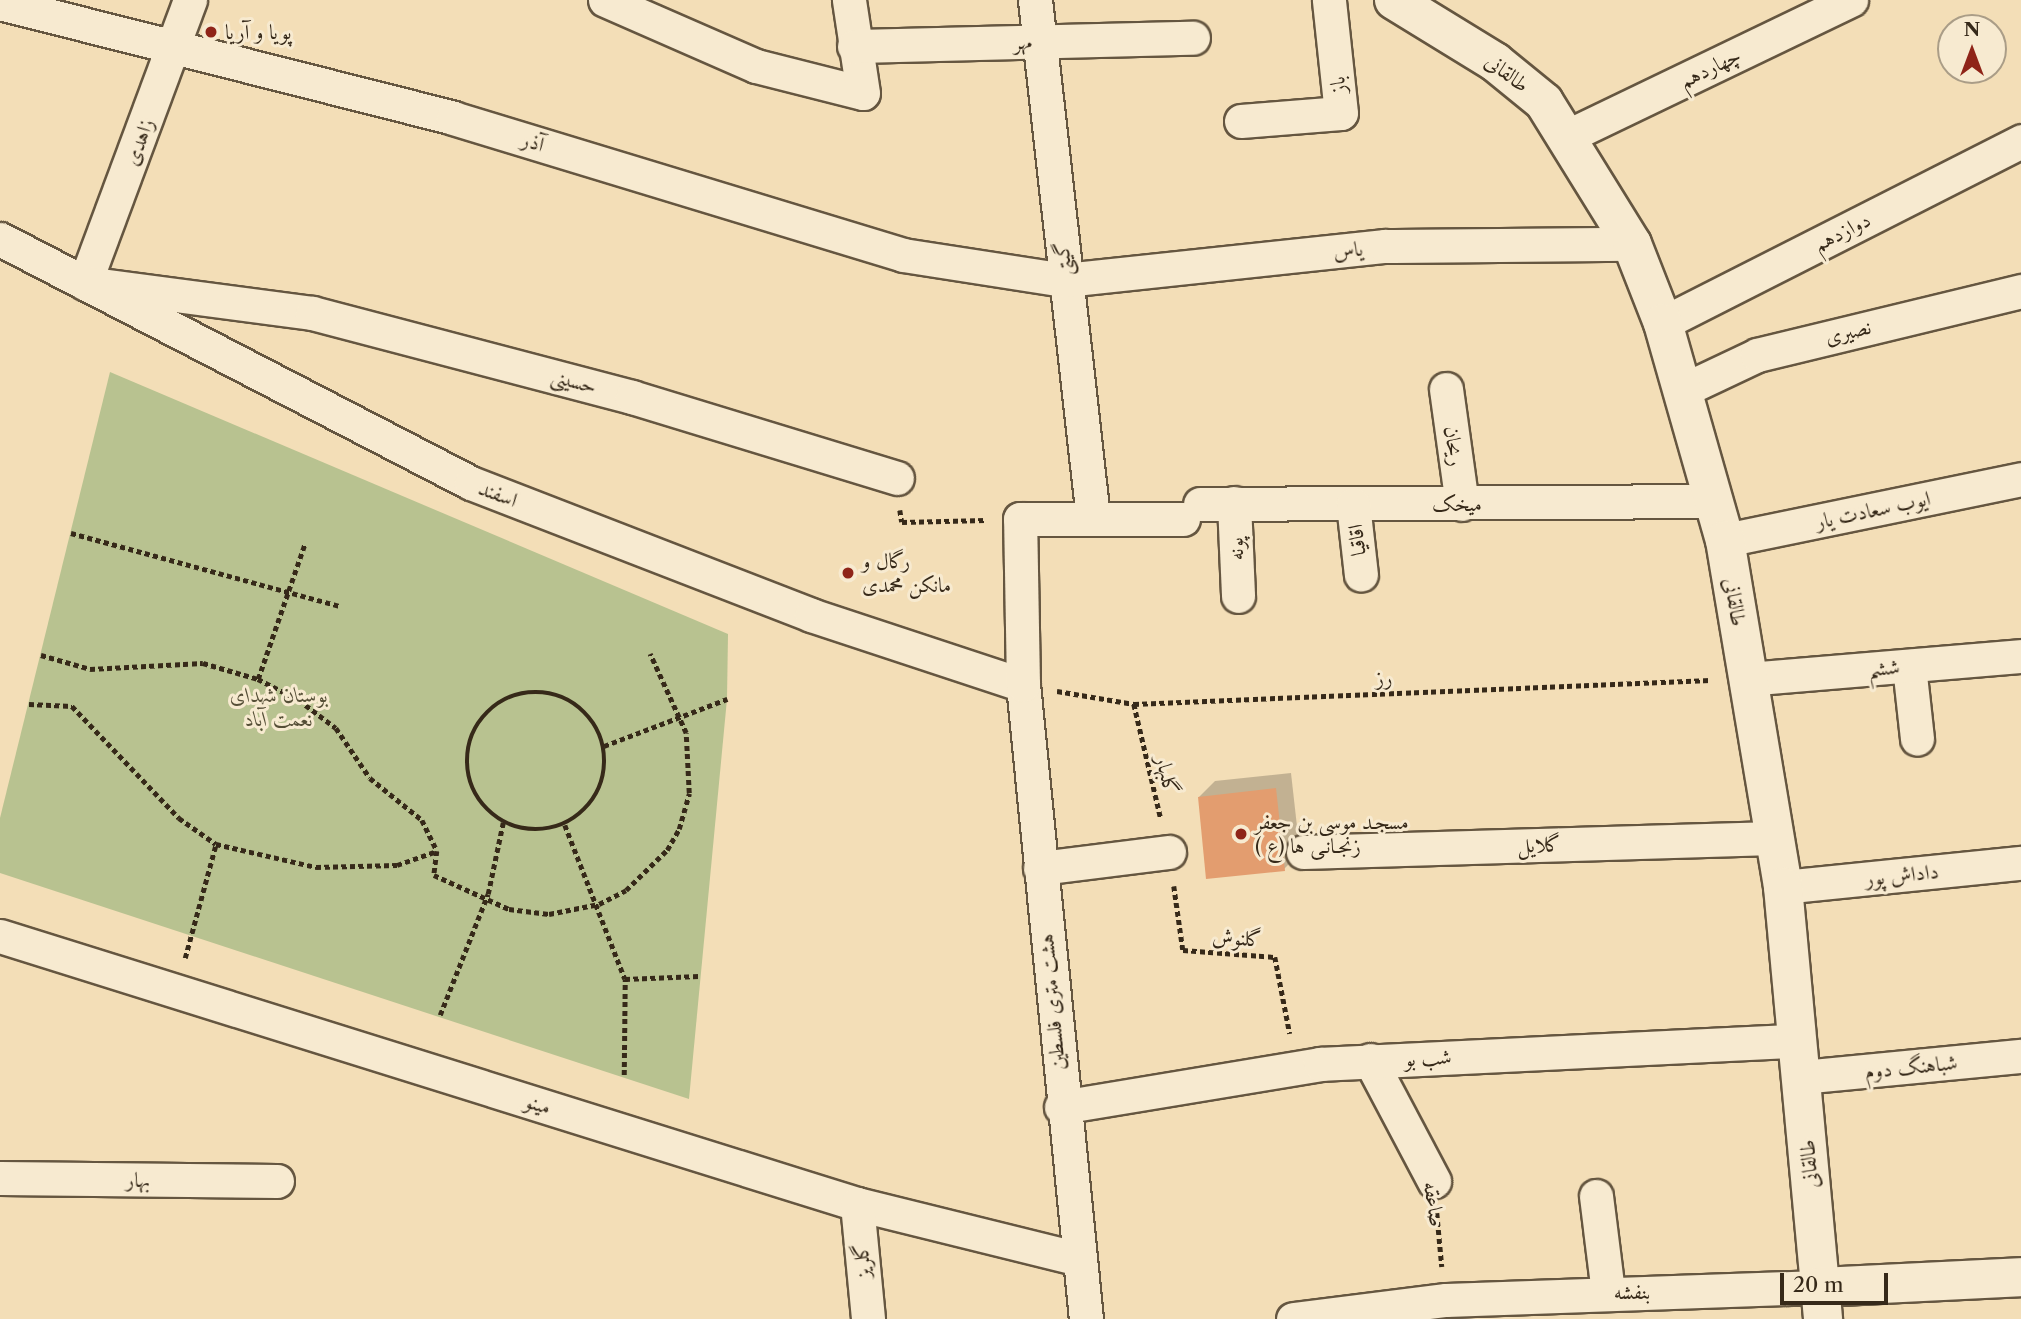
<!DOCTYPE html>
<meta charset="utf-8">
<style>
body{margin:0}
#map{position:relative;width:2021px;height:1319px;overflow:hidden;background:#f3deb7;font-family:"Libre Caslon Text",Amiri,serif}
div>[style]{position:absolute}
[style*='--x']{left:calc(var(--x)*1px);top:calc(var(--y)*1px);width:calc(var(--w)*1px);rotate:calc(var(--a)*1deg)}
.green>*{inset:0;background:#b8c290}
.shadow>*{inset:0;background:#0003}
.building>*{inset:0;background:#e39d6f}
.path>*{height:4.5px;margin-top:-2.25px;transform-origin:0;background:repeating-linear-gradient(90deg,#362919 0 5px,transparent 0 8.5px)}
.path>.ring{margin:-2.25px;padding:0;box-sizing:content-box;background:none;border:4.5px solid #362919;border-radius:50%}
.roads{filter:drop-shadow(2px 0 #655640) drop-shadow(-2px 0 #655640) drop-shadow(0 2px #655640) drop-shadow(0 -2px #655640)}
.minor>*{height:33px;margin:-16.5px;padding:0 16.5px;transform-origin:16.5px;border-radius:16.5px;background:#f7ead0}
.tertiary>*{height:38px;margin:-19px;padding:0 19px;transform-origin:19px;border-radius:19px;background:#f7ead0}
.dots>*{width:19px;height:19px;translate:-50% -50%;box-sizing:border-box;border:4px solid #f7ead0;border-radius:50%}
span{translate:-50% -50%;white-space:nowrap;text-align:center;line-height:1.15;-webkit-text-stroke:6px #f7ead0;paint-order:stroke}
.poi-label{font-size:21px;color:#362919}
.left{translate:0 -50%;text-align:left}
.street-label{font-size:21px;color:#362919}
.park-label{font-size:21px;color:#564f37;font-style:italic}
.north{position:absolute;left:1937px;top:14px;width:70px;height:70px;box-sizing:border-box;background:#f7ead0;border:2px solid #aa9d87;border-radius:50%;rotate:0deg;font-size:19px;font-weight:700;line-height:28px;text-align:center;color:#362919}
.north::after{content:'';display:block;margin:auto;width:24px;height:32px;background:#8f2418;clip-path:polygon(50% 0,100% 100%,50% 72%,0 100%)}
.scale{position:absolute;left:1780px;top:1273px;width:108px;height:32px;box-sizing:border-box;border:4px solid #362919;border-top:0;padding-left:9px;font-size:21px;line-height:24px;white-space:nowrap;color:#362919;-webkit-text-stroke:5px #f7ead0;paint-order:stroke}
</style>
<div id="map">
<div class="green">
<div style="clip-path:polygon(110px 372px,728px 634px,727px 699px,689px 1099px,0 873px,0 818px)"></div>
</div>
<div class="shadow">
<div style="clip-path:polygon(1291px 773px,1300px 853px,1284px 869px,1199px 797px,1215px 781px)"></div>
</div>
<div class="building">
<div style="clip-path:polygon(1276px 788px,1285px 871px,1206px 879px,1198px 797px)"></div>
</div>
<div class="path">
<div style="--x:900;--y:510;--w:12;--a:81"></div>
<div style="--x:902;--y:522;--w:84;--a:-1.4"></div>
<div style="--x:71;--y:533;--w:278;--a:15.2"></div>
<div style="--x:41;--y:655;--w:51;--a:15.9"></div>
<div style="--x:90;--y:669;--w:113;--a:-3"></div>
<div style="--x:203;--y:663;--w:57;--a:16.2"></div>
<div style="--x:258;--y:679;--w:46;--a:27.1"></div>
<div style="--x:299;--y:700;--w:46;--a:37.1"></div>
<div style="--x:336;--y:728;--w:60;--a:55.8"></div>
<div style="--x:370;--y:778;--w:67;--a:38.9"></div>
<div style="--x:422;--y:820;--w:34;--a:64"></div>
<div style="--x:437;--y:851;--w:24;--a:97"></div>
<div style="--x:434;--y:875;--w:82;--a:24.4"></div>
<div style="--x:509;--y:909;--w:40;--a:7.1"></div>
<div style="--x:549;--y:914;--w:51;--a:-11.3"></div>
<div style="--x:599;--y:904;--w:30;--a:-27"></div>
<div style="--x:626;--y:890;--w:57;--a:-44.3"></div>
<div style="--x:667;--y:850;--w:24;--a:-60"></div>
<div style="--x:679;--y:829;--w:37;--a:-74"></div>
<div style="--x:689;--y:793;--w:60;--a:-92.9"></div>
<div style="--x:686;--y:733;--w:87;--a:-114.5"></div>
<div style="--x:258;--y:679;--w:144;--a:-70.9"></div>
<div style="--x:1057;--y:691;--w:78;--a:9.6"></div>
<div style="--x:1134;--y:704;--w:577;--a:-2.38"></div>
<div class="ring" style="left:467px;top:692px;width:133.5px;height:133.5px"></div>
<div style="--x:29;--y:704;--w:43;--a:2.7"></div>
<div style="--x:72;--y:706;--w:155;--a:46.3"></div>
<div style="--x:179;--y:818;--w:45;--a:35.1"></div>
<div style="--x:216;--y:844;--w:103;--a:13"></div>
<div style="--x:316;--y:867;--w:81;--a:-1.4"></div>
<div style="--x:397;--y:865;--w:42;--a:-19.3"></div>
<div style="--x:1134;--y:704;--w:118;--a:76.8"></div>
<div style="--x:604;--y:746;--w:132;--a:-20.9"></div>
<div style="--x:565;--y:825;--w:165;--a:68.7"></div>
<div style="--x:1174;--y:886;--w:65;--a:82"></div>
<div style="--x:1183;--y:950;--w:92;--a:4.4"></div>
<div style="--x:1275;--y:957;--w:78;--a:79"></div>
<div style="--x:185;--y:958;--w:118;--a:-74.8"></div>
<div style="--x:440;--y:1015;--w:130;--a:-68.4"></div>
<div style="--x:488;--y:894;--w:73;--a:-78.1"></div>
<div style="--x:624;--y:1075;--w:96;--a:-89.4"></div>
<div style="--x:625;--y:979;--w:74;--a:-2.3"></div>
<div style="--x:1437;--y:1213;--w:54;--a:84.7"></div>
</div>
<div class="roads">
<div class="minor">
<div style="--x:190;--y:0;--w:302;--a:110.4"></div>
<div style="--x:85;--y:283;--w:229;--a:7.5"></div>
<div style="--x:312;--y:313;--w:331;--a:14.7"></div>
<div style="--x:632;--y:397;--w:277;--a:17"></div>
<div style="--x:605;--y:0;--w:165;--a:23.6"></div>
<div style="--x:756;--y:66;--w:110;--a:14.2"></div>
<div style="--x:863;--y:93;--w:94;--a:-98.6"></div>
<div style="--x:1035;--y:0;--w:521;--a:83.61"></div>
<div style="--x:0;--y:3;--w:467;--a:14.2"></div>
<div style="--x:453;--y:118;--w:470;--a:16.9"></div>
<div style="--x:903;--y:255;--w:164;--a:8.8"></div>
<div style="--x:1065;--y:280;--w:322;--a:-6.1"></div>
<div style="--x:1385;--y:246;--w:247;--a:-0.5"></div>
<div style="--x:854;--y:46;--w:339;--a:-1.4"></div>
<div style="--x:1241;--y:121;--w:100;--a:-4.6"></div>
<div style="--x:1341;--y:113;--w:114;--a:-96.1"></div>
<div style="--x:1570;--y:135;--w:312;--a:-25.7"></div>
<div style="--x:0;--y:239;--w:530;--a:27.39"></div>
<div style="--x:471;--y:483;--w:365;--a:21.2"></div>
<div style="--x:811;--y:615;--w:223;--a:18.3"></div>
<div style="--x:1663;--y:323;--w:402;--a:-26.9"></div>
<div style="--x:1446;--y:389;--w:116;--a:82.1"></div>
<div style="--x:1681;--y:391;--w:84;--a:-25.3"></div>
<div style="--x:1757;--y:355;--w:272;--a:-13.6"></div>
<div style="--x:1234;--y:503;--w:93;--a:87.5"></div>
<div style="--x:1200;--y:504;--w:514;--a:-0.33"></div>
<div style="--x:1353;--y:504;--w:71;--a:83.6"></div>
<div style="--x:1725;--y:540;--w:302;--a:-11.6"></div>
<div style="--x:1909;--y:666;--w:73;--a:83.7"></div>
<div style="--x:1747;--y:679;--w:275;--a:-4.8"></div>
<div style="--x:1303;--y:852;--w:471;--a:-1.7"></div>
<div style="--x:1040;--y:868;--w:130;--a:-7.1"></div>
<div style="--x:1783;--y:887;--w:239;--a:-5.8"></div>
<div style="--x:0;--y:936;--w:898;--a:17.37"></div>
<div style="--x:857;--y:1204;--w:229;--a:13.9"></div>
<div style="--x:1370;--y:1060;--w:137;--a:62.1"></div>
<div style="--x:1801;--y:1077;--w:221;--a:-5.5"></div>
<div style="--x:1061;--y:1107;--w:263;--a:-9.4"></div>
<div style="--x:1320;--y:1064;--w:479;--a:-2.8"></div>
<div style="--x:0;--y:1178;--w:277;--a:0.6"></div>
<div style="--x:1596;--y:1196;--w:97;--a:82.9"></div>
<div style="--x:857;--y:1204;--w:116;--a:84.5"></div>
<div style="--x:1086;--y:1319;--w:637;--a:-95.67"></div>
<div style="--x:1023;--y:685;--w:166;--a:-91"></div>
<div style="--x:1020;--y:519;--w:163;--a:0"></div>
<div style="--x:1293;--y:1319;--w:154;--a:-7.1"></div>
<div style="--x:1446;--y:1300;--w:373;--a:-2"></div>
</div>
<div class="tertiary">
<div style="--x:1394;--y:0;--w:119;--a:31.5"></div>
<div style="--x:1495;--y:62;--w:63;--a:39.2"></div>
<div style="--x:1544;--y:102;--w:167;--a:58.2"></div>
<div style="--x:1632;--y:244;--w:85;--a:68.6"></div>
<div style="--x:1663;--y:323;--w:226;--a:74.1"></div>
<div style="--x:1725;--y:540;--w:352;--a:80.5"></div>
<div style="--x:1783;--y:887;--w:434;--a:84.7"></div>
<div style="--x:1819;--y:1287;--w:202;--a:-2.8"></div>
</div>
</div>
<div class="dots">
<div style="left:211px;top:32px;background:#8f2418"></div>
<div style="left:848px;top:573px;background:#8f2418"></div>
<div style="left:1241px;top:834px;background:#8f2418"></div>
</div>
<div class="poi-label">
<span class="left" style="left:225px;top:32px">پویا و آریا</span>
<span class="left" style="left:862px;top:573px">رگال و<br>مانکن محمدی</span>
<span class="left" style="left:1255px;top:834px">مسجـد موسی بن جعفر<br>( ع) زنجـانـی ها</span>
</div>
<div class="street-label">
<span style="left:1023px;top:42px;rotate:-1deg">مهر</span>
<span style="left:1710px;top:68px;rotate:-26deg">چهاردهم</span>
<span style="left:1507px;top:73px;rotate:37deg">طالقانی</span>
<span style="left:1338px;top:85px;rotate:-96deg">باز</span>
<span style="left:139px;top:142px;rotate:-69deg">زاهدی</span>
<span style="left:533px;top:142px;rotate:17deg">آذر</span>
<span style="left:1842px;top:232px;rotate:-27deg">دوازدهم</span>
<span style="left:1348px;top:250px;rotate:-6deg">یاس</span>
<span style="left:1063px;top:259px;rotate:-96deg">گیتی</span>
<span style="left:1848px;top:332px;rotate:-14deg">نصیری</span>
<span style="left:574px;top:381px;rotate:15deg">حسینی</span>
<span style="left:1454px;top:446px;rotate:82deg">ریحان</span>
<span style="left:498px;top:494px;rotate:21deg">اسفند</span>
<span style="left:1457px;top:504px">میخک</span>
<span style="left:1873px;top:510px;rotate:-12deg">ایوب سعادت یار</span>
<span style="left:1357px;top:540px;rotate:-97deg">اقاقیا</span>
<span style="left:1236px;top:549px;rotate:-93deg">پونه</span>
<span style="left:1735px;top:602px;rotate:81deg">طالقانی</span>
<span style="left:1884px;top:668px;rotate:-5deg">ششم</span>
<span style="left:1384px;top:678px;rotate:-2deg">رز</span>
<span style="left:1167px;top:775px;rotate:77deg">گلبهار</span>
<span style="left:1539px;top:845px;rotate:-2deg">گلایل</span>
<span style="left:1902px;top:875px;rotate:-6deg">داداش پور</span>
<span style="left:1237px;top:938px;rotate:4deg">گلنوش</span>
<span style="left:1052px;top:1002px;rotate:-95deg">هشت متری فلسطین</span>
<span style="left:1428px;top:1058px;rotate:-3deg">شب بو</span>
<span style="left:1911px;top:1067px;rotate:-6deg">شباهنگ دوم</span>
<span style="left:538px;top:1104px;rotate:17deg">مینو</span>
<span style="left:1809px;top:1164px;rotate:-95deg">طالقانی</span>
<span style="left:138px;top:1180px;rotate:1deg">بهار</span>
<span style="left:1434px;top:1204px;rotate:81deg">صاعقه</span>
<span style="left:862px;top:1261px;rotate:-95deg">گلریز</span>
<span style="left:1632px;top:1292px;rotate:-1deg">بنفشه</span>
</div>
<div class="park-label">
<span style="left:279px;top:707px">بوستان شهدای<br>نعمت آباد</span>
</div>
<div class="north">N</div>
<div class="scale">20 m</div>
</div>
